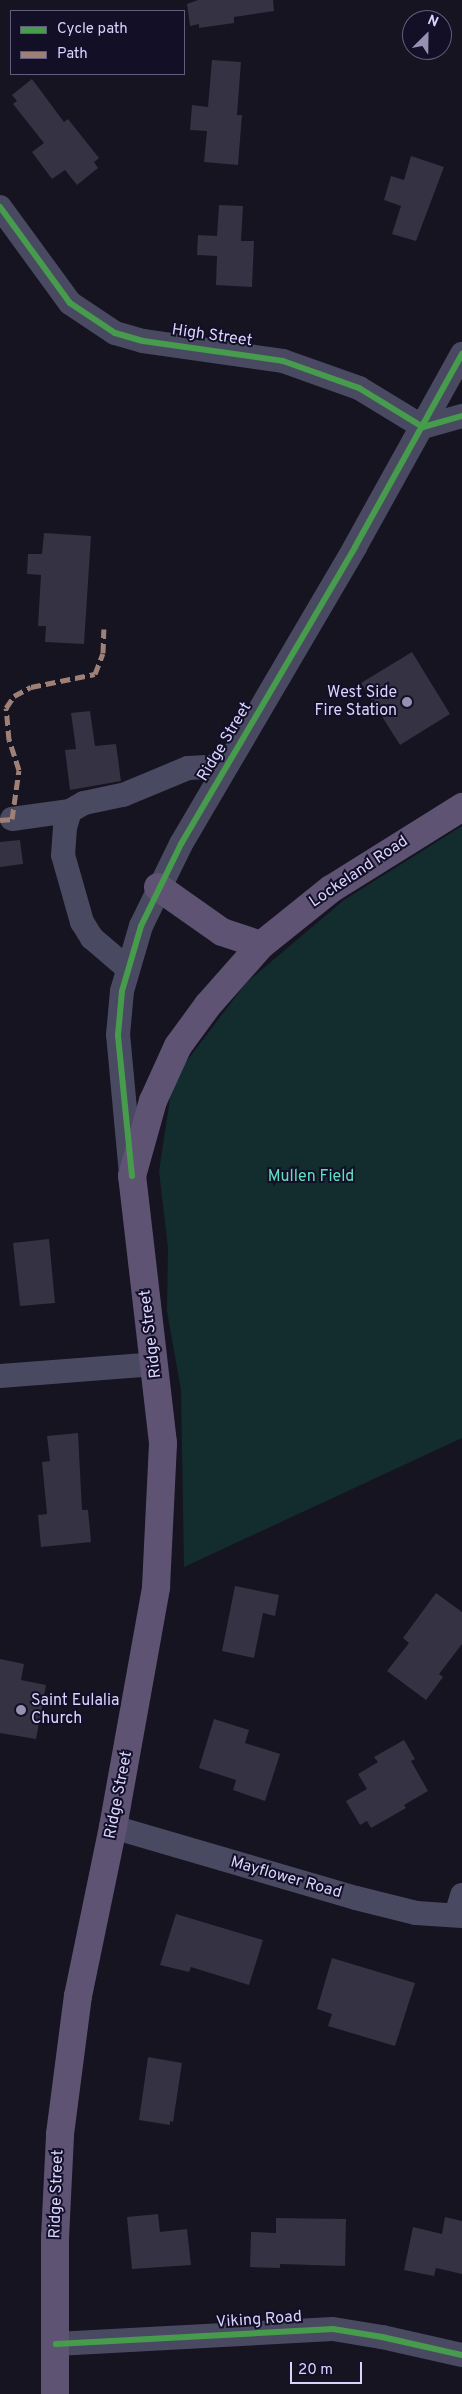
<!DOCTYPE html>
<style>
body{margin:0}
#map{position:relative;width:462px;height:2394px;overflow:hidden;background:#161421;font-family:Overpass,sans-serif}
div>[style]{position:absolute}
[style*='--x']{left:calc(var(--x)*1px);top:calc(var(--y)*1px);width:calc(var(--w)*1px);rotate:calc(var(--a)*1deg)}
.green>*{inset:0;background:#132c2d}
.building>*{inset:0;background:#343243}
.minor>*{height:24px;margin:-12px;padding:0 12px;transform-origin:12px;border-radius:12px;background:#4a4962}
.major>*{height:28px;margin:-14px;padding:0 14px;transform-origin:14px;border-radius:14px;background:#5e5373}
.quiet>*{height:5px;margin-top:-2.5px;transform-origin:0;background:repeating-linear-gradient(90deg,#9e8076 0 10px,transparent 0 15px)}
.cycleway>*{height:6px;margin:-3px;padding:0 3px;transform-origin:3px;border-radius:3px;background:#469c4c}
.dots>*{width:14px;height:14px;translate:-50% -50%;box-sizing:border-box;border:2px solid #130f26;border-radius:50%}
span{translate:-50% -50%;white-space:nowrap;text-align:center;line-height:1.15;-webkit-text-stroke:4px #130f26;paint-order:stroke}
.street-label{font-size:16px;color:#d9d4ff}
.poi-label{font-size:16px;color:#d9d4ff}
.right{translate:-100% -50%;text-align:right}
.left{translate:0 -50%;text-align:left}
.park-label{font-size:16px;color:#5fe0c0}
.legend{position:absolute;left:10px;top:10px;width:175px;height:65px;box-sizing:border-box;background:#130f26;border:1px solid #625e7d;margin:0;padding:6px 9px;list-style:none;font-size:15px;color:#d9d4ff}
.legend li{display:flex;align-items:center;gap:10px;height:25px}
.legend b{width:25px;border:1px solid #625e7d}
.north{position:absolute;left:402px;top:10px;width:50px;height:50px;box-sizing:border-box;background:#130f26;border:1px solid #625e7d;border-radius:50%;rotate:23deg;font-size:14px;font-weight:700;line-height:20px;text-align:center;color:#d9d4ff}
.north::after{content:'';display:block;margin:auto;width:18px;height:22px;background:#9591b1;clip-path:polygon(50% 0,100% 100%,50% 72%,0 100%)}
.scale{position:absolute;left:290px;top:2362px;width:72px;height:22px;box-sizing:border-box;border:2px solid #d9d4ff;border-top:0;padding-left:6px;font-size:15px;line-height:18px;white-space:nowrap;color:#d9d4ff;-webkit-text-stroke:4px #130f26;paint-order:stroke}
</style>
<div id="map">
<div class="green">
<div style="clip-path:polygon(462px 826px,462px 1438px,184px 1567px,181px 1390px,167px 1311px,168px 1248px,159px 1171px,173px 1079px,246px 983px,344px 900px)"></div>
</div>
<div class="building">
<div style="clip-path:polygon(198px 0,273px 0,274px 11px,234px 17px,234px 23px,199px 28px,199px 24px,190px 26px,187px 4px)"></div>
<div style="clip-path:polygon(212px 60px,241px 62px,237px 115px,242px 115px,238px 165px,204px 162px,207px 131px,190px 130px,192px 105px,208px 107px)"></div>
<div style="clip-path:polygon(32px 79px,64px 122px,68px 119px,99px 158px,94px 162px,98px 168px,77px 185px,65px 170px,52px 179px,32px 152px,44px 143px,13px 104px,17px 101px,12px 95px)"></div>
<div style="clip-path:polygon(411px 156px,444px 167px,416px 241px,392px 234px,401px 206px,384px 200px,391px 176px,404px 180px)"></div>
<div style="clip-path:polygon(219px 205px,243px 206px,241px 241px,254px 241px,252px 287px,216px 285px,217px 256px,197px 255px,198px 235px,217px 236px)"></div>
<div style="clip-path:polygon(44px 533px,91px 536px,84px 644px,45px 642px,46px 626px,38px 626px,41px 575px,27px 574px,28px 554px,42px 554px)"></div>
<div style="clip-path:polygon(412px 652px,450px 714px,400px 745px,361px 683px)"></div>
<div style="clip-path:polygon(90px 711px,95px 746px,116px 744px,121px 781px,70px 790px,65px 750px,76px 749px,71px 713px)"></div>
<div style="clip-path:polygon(20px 840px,23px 864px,0 867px,0 842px)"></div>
<div style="clip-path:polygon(49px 1239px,55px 1303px,20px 1306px,13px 1243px)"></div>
<div style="clip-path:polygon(78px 1433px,82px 1510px,88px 1510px,91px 1542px,41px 1547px,38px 1515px,47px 1514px,42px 1462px,50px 1461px,47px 1436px)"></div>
<div style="clip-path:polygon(235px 1586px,279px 1595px,275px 1616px,263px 1613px,254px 1658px,222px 1651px)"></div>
<div style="clip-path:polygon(436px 1593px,462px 1612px,462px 1644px,439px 1674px,443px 1677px,426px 1700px,387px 1671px,409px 1643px,403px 1638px)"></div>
<div style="clip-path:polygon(0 1659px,24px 1664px,21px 1680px,46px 1685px,36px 1739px,0 1733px)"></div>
<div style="clip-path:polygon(214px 1719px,249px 1730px,245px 1743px,280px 1754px,265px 1801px,233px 1790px,236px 1780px,199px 1768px)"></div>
<div style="clip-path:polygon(404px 1740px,415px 1759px,411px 1761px,428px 1791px,404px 1805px,406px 1808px,371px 1828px,367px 1821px,360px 1825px,346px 1801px,367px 1789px,358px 1774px,378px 1762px,374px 1757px)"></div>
<div style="clip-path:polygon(176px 1914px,263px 1940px,249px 1985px,191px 1967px,189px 1972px,160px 1965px)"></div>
<div style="clip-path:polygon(332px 1958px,415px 1983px,395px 2046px,328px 2026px,332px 2014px,317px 2009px)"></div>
<div style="clip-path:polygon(148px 2057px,182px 2063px,173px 2122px,170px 2121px,170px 2125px,139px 2120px)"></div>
<div style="clip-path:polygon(158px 2214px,160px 2232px,187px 2229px,191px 2265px,132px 2269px,127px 2217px)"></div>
<div style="clip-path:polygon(445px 2217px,462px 2221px,462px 2274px,436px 2268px,434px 2276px,404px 2270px,413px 2227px,442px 2234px)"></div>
<div style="clip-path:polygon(276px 2218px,346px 2219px,345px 2266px,280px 2264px,280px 2268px,250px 2267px,251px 2232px,276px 2233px)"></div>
</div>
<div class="minor">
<div style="--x:0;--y:207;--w:119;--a:53.9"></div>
<div style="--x:70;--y:303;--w:54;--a:33.7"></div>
<div style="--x:115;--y:333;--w:29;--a:16"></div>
<div style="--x:143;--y:341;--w:141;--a:8.1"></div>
<div style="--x:283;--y:361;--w:81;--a:19.6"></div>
<div style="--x:359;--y:388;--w:75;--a:31.4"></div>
<div style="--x:423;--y:427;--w:41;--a:-15.8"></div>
<div style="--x:70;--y:811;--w:17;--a:107"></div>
<div style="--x:65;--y:827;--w:28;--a:94"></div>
<div style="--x:63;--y:855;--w:70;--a:74.2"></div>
<div style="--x:82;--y:922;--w:19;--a:58"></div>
<div style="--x:92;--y:938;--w:46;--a:40.6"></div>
<div style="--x:12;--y:819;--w:59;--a:-7.9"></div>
<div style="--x:70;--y:811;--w:16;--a:-30"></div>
<div style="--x:84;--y:803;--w:40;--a:-12"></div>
<div style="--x:123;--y:795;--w:70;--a:-22.6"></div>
<div style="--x:188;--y:768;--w:38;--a:-3"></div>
<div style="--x:131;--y:1174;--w:140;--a:-95.3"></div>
<div style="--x:118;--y:1035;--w:44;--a:-84.8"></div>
<div style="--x:122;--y:991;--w:68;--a:-73.7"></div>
<div style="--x:141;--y:926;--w:91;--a:-64"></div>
<div style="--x:181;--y:844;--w:344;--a:-59.6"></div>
<div style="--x:355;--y:547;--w:221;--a:-61"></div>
<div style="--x:0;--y:1376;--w:155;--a:-4.4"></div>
<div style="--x:113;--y:1827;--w:253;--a:16.3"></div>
<div style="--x:356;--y:1898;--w:62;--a:14"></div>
<div style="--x:416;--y:1913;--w:46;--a:3.7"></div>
<div style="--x:456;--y:1915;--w:21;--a:-73"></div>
<div style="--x:56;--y:2344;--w:277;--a:-3.1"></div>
<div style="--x:333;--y:2329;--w:50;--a:9.3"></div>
<div style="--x:382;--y:2337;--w:82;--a:12.7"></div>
</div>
<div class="major">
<div style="--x:158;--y:887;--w:78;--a:35.1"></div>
<div style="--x:222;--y:932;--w:41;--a:18.4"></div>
<div style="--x:55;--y:2394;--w:156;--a:-90"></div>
<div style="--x:55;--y:2238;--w:104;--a:-87.2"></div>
<div style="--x:60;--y:2134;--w:139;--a:-82.6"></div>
<div style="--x:78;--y:1996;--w:173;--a:-78.3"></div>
<div style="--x:113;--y:1827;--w:244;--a:-79.8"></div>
<div style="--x:156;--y:1587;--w:144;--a:-87.2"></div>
<div style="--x:163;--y:1443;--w:269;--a:-96.6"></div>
<div style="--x:132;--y:1176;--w:78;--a:-74.4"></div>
<div style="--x:153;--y:1101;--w:60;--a:-65.6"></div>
<div style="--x:178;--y:1046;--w:51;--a:-53.8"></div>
<div style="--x:208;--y:1005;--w:80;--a:-48.5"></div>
<div style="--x:261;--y:945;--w:90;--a:-38.7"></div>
<div style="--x:331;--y:889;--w:155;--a:-32"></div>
</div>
<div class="quiet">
<div style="--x:0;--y:820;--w:12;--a:-5"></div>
<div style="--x:12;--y:819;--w:49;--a:-81.9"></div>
<div style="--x:19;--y:770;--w:32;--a:-108"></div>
<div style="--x:9;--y:740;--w:32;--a:-95"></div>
<div style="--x:6;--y:708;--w:14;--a:-56"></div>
<div style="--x:14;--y:696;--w:19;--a:-28"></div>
<div style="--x:31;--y:687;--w:65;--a:-11.5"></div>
<div style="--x:95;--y:674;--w:22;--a:-69"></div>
<div style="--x:103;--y:653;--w:24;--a:-88"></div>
</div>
<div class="cycleway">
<div style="--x:0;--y:207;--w:119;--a:53.9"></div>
<div style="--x:70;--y:303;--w:54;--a:33.7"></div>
<div style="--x:115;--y:333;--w:29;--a:16"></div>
<div style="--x:143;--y:341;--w:141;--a:8.1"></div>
<div style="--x:283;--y:361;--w:81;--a:19.6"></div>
<div style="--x:359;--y:388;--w:75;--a:31.4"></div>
<div style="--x:423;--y:427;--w:41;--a:-15.8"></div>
<div style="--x:132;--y:1176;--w:142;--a:-95.7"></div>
<div style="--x:118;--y:1035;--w:44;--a:-84.8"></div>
<div style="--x:122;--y:991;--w:68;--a:-73.7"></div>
<div style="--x:141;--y:926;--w:91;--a:-64"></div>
<div style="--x:181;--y:844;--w:344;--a:-59.6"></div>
<div style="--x:355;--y:547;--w:221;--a:-61"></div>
<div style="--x:56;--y:2344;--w:277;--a:-3.1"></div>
<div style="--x:333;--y:2329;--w:50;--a:9.3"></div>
<div style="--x:382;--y:2337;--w:82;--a:12.7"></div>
</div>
<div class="dots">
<div style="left:407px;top:702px;background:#9591b1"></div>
<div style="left:21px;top:1710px;background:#9591b1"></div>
</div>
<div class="street-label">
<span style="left:212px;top:336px;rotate:8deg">High Street</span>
<span style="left:225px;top:742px;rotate:-59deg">Ridge Street</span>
<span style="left:359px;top:872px;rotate:-34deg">Lockeland Road</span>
<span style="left:151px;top:1334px;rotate:-97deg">Ridge Street</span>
<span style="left:119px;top:1795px;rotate:-79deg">Ridge Street</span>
<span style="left:286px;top:1878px;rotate:16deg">Mayflower Road</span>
<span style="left:57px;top:2194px;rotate:-88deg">Ridge Street</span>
<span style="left:259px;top:2320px;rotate:-4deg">Viking Road</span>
</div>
<div class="poi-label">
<span class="right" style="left:397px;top:702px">West Side<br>Fire Station</span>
<span class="left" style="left:31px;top:1710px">Saint Eulalia<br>Church</span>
</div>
<div class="park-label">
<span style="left:311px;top:1177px">Mullen Field</span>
</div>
<ul class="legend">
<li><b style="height:6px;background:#469c4c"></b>Cycle path</li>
<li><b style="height:6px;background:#9e8076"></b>Path</li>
</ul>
<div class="north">N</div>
<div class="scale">20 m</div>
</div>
